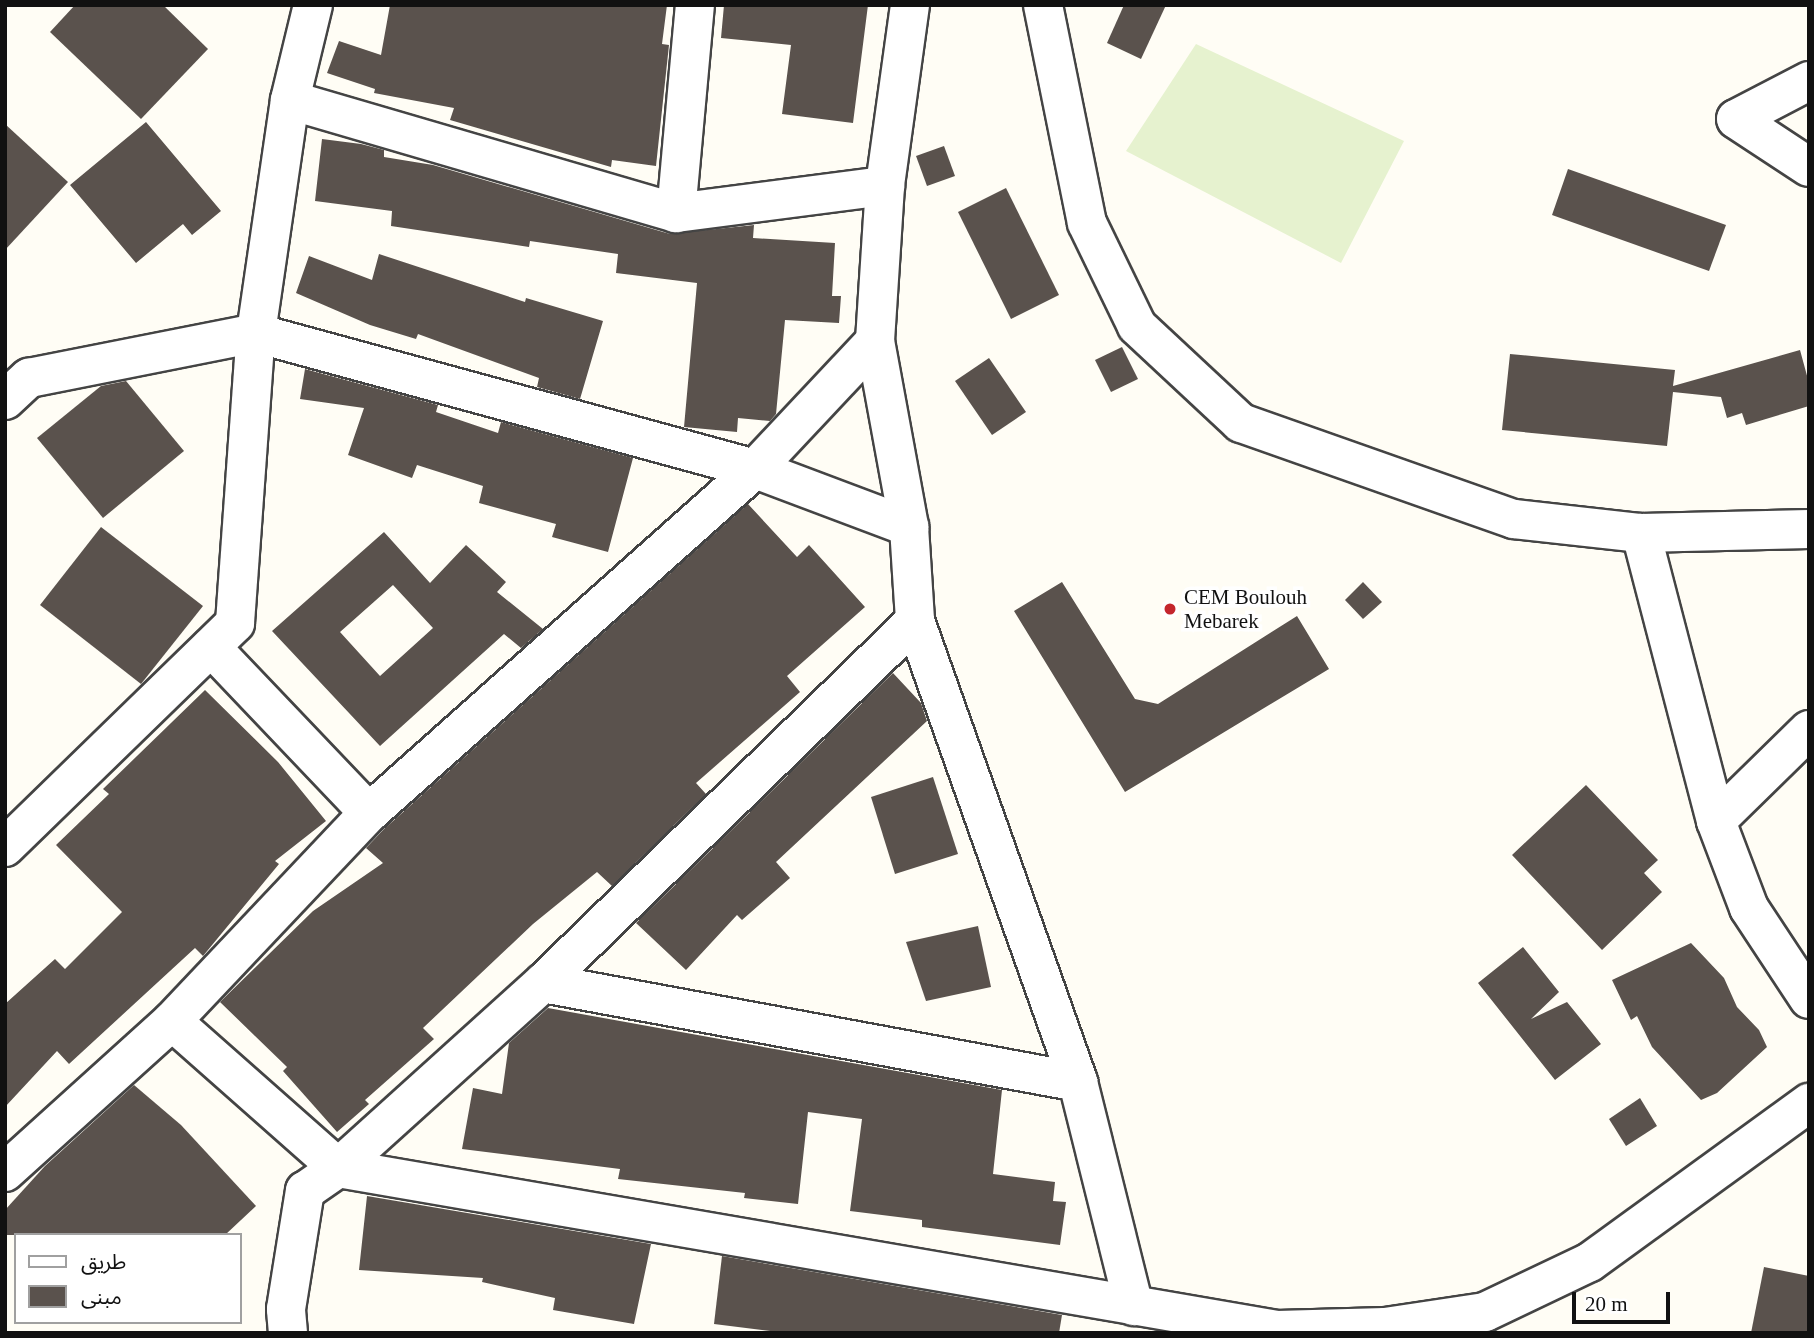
<!DOCTYPE html>
<meta charset="utf-8">
<style>
body{margin:0}
#map{position:relative;width:1814px;height:1338px;overflow:hidden;background:#fffdf5;font-family:"Times New Roman","Noto Sans Arabic",serif}
div>[style]{position:absolute}
[style*='--x']{left:calc(var(--x)*1px);top:calc(var(--y)*1px);width:calc(var(--w)*1px);rotate:calc(var(--a)*1deg)}
.pitch>*{inset:0;background:#e6f2cf}
.building>*{inset:0;background:#5a524d}
.roads{filter:drop-shadow(2px 0 #444) drop-shadow(-2px 0 #444) drop-shadow(0 2px #444) drop-shadow(0 -2px #444)}
.minor>*{height:38px;margin:-19px;padding:0 19px;transform-origin:19px;border-radius:19px;background:#fff}
.dots>*{width:19px;height:19px;translate:-50% -50%;box-sizing:border-box;border:4px solid #fff;border-radius:50%}
span{translate:-50% -50%;white-space:nowrap;text-align:center;line-height:1.15;-webkit-text-stroke:7px #fff;paint-order:stroke}
.poi-label{font-size:21px;color:#111}
.left{translate:0 -50%;text-align:left}
.frame{position:absolute;inset:0;border:7px solid #111;pointer-events:none}
.legend{position:absolute;left:14px;top:1233px;width:228px;height:91px;box-sizing:border-box;background:#fff;border:2px solid #a0a0a0;margin:0;padding:9px 12px;list-style:none;font-size:21px;color:#111}
.legend li{display:flex;align-items:center;gap:14px;height:35px}
.legend b{width:35px;border:2px solid #a0a0a0}
.scale{position:absolute;left:1572px;top:1292px;width:98px;height:32px;box-sizing:border-box;border:4px solid #111;border-top:0;padding-left:9px;font-size:21px;line-height:24px;white-space:nowrap;color:#111;-webkit-text-stroke:5px #fff;paint-order:stroke}
</style>
<div id="map">
<div class="pitch">
<div style="clip-path:polygon(1196px 44px,1404px 141px,1341px 263px,1126px 151px)"></div>
</div>
<div class="building">
<div style="clip-path:polygon(75px 5px,163px 5px,208px 49px,141px 119px,50px 32px)"></div>
<div style="clip-path:polygon(390px 5px,667px 5px,662px 44px,669px 45px,656px 166px,612px 160px,611px 167px,450px 120px,454px 108px,374px 93px,375px 89px,327px 73px,339px 41px,381px 55px)"></div>
<div style="clip-path:polygon(724px 5px,868px 5px,853px 123px,782px 114px,791px 45px,721px 38px)"></div>
<div style="clip-path:polygon(1124px 5px,1166px 5px,1141px 59px,1107px 43px)"></div>
<div style="clip-path:polygon(146px 122px,221px 211px,192px 235px,183px 224px,136px 263px,70px 185px)"></div>
<div style="clip-path:polygon(5px 124px,68px 182px,5px 250px)"></div>
<div style="clip-path:polygon(322px 139px,361px 144px,384px 150px,384px 157px,433px 165px,670px 234px,754px 225px,753px 238px,835px 243px,832px 296px,841px 296px,839px 323px,785px 320px,776px 414px,770px 421px,738px 418px,737px 432px,684px 427px,697px 283px,616px 273px,618px 254px,530px 241px,529px 247px,391px 226px,392px 211px,315px 201px)"></div>
<div style="clip-path:polygon(944px 146px,955px 176px,927px 186px,916px 156px)"></div>
<div style="clip-path:polygon(1568px 169px,1726px 225px,1709px 271px,1552px 215px)"></div>
<div style="clip-path:polygon(1006px 188px,1059px 295px,1011px 319px,958px 212px)"></div>
<div style="clip-path:polygon(379px 254px,525px 302px,526px 298px,603px 321px,580px 399px,537px 387px,539px 378px,418px 334px,416px 339px,370px 325px,296px 293px,309px 256px,372px 280px)"></div>
<div style="clip-path:polygon(1122px 347px,1138px 379px,1111px 392px,1095px 360px)"></div>
<div style="clip-path:polygon(1800px 350px,1809px 383px,1809px 406px,1746px 425px,1742px 413px,1727px 418px,1721px 397px,1673px 392px,1667px 446px,1502px 430px,1510px 354px,1675px 370px,1673px 386px)"></div>
<div style="clip-path:polygon(989px 358px,1026px 412px,992px 435px,955px 381px)"></div>
<div style="clip-path:polygon(305px 369px,438px 405px,436px 412px,498px 433px,501px 422px,633px 458px,608px 552px,552px 537px,556px 524px,479px 503px,483px 486px,417px 465px,412px 478px,348px 455px,364px 408px,300px 399px)"></div>
<div style="clip-path:polygon(126px 381px,184px 451px,103px 518px,37px 438px,101px 386px)"></div>
<div style="clip-path:polygon(748px 504px,797px 557px,809px 545px,865px 607px,787px 676px,800px 692px,696px 783px,706px 794px,612px 886px,597px 872px,533px 924px,423px 1028px,434px 1039px,365px 1100px,369px 1104px,337px 1132px,283px 1071px,287px 1067px,220px 1002px,313px 911px,383px 863px,366px 848px,384px 829px)"></div>
<div style="clip-path:polygon(101px 527px,203px 606px,141px 684px,40px 605px)"></div>
<div style="clip-path:polygon(evenodd,384px 532px,430px 583px,466px 545px,506px 582px,497px 592px,543px 629px,521px 648px,504px 634px,380px 746px,272px 631px,384px 532px,393px 585px,433px 628px,380px 676px,340px 632px,393px 585px)"></div>
<div style="clip-path:polygon(1062px 582px,1135px 699px,1158px 704px,1297px 616px,1329px 669px,1125px 792px,1014px 611px)"></div>
<div style="clip-path:polygon(1363px 582px,1382px 602px,1363px 619px,1345px 600px)"></div>
<div style="clip-path:polygon(893px 673px,921px 703px,927px 721px,776px 862px,790px 878px,742px 920px,737px 915px,686px 970px,636px 923px)"></div>
<div style="clip-path:polygon(205px 690px,278px 762px,326px 821px,275px 861px,279px 864px,203px 956px,195px 948px,69px 1064px,57px 1051px,5px 1107px,5px 1004px,55px 959px,65px 969px,122px 912px,56px 845px,109px 794px,103px 789px)"></div>
<div style="clip-path:polygon(933px 777px,958px 854px,895px 874px,871px 797px)"></div>
<div style="clip-path:polygon(1586px 785px,1658px 860px,1644px 873px,1662px 892px,1602px 950px,1512px 855px)"></div>
<div style="clip-path:polygon(978px 926px,991px 987px,926px 1001px,906px 942px)"></div>
<div style="clip-path:polygon(1691px 943px,1724px 978px,1737px 1007px,1759px 1030px,1767px 1047px,1717px 1093px,1701px 1100px,1652px 1047px,1637px 1016px,1631px 1020px,1612px 980px)"></div>
<div style="clip-path:polygon(1523px 947px,1559px 992px,1531px 1019px,1567px 1002px,1601px 1044px,1555px 1080px,1478px 983px)"></div>
<div style="clip-path:polygon(548px 1008px,1002px 1090px,993px 1174px,1055px 1182px,1053px 1201px,1066px 1202px,1060px 1245px,922px 1227px,922px 1220px,850px 1211px,862px 1119px,808px 1112px,798px 1204px,744px 1198px,745px 1193px,618px 1179px,620px 1169px,462px 1149px,473px 1088px,502px 1094px,509px 1043px)"></div>
<div style="clip-path:polygon(134px 1085px,181px 1125px,256px 1206px,225px 1235px,5px 1235px,5px 1210px,45px 1166px)"></div>
<div style="clip-path:polygon(1640px 1098px,1657px 1126px,1626px 1146px,1609px 1119px)"></div>
<div style="clip-path:polygon(367px 1196px,651px 1244px,634px 1324px,553px 1310px,555px 1298px,482px 1282px,483px 1278px,359px 1270px)"></div>
<div style="clip-path:polygon(722px 1256px,1062px 1315px,1059px 1333px,787px 1333px,714px 1324px)"></div>
<div style="clip-path:polygon(1764px 1267px,1809px 1276px,1809px 1333px,1751px 1333px)"></div>
</div>
<div class="roads">
<div class="minor">
<div style="--x:910;--y:5;--w:183;--a:97.9"></div>
<div style="--x:885;--y:186;--w:155;--a:93.7"></div>
<div style="--x:875;--y:341;--w:189;--a:79.6"></div>
<div style="--x:909;--y:527;--w:94;--a:86.3"></div>
<div style="--x:915;--y:621;--w:489;--a:70.5"></div>
<div style="--x:1078;--y:1082;--w:231;--a:76"></div>
<div style="--x:1043;--y:5;--w:222;--a:78.6"></div>
<div style="--x:1087;--y:223;--w:114;--a:64.1"></div>
<div style="--x:1137;--y:326;--w:142;--a:43"></div>
<div style="--x:1241;--y:423;--w:289;--a:19.4"></div>
<div style="--x:1514;--y:519;--w:128;--a:6.3"></div>
<div style="--x:1641;--y:533;--w:168;--a:-1.4"></div>
<div style="--x:1809;--y:81;--w:82;--a:152.5"></div>
<div style="--x:1736;--y:119;--w:87;--a:33.3"></div>
<div style="--x:290;--y:100;--w:402;--a:16.3"></div>
<div style="--x:676;--y:213;--w:211;--a:-7.4"></div>
<div style="--x:676;--y:213;--w:209;--a:-84.8"></div>
<div style="--x:5;--y:400;--w:33;--a:-43"></div>
<div style="--x:29;--y:378;--w:231;--a:-11.2"></div>
<div style="--x:256;--y:333;--w:517;--a:15.25"></div>
<div style="--x:755;--y:469;--w:165;--a:20.6"></div>
<div style="--x:1641;--y:533;--w:298;--a:75.4"></div>
<div style="--x:1716;--y:821;--w:93;--a:69.2"></div>
<div style="--x:1749;--y:908;--w:109;--a:56.6"></div>
<div style="--x:211;--y:647;--w:229;--a:46.4"></div>
<div style="--x:1716;--y:821;--w:130;--a:-44.4"></div>
<div style="--x:5;--y:847;--w:321;--a:-44.2"></div>
<div style="--x:235;--y:623;--w:291;--a:-85.9"></div>
<div style="--x:256;--y:333;--w:235;--a:-81.7"></div>
<div style="--x:290;--y:100;--w:98;--a:-76.4"></div>
<div style="--x:543;--y:983;--w:544;--a:10.48"></div>
<div style="--x:172;--y:1021;--w:222;--a:41.5"></div>
<div style="--x:338;--y:1168;--w:953;--a:9.79"></div>
<div style="--x:1277;--y:1330;--w:108;--a:-1.6"></div>
<div style="--x:1385;--y:1327;--w:101;--a:-8.5"></div>
<div style="--x:1485;--y:1312;--w:116;--a:-25.5"></div>
<div style="--x:1590;--y:1262;--w:271;--a:-36"></div>
<div style="--x:5;--y:1172;--w:225;--a:-42.1"></div>
<div style="--x:172;--y:1021;--w:286;--a:-46.6"></div>
<div style="--x:369;--y:813;--w:517;--a:-41.71"></div>
<div style="--x:755;--y:469;--w:175;--a:-46.8"></div>
<div style="--x:288;--y:1333;--w:24;--a:-95"></div>
<div style="--x:286;--y:1309;--w:120;--a:-80.9"></div>
<div style="--x:305;--y:1191;--w:40;--a:-34.9"></div>
<div style="--x:338;--y:1168;--w:276;--a:-42.1"></div>
<div style="--x:543;--y:983;--w:519;--a:-44.22"></div>
</div>
</div>
<div class="dots">
<div style="left:1170px;top:609px;background:#c4262e"></div>
</div>
<div class="poi-label">
<span class="left" style="left:1184px;top:609px">CEM Boulouh<br>Mebarek</span>
</div>
<div class="frame"></div>
<ul class="legend">
<li><b style="height:9px;background:#fff"></b>طريق</li>
<li><b style="height:19px;background:#5a524d"></b>مبنى</li>
</ul>
<div class="scale">20 m</div>
</div>
